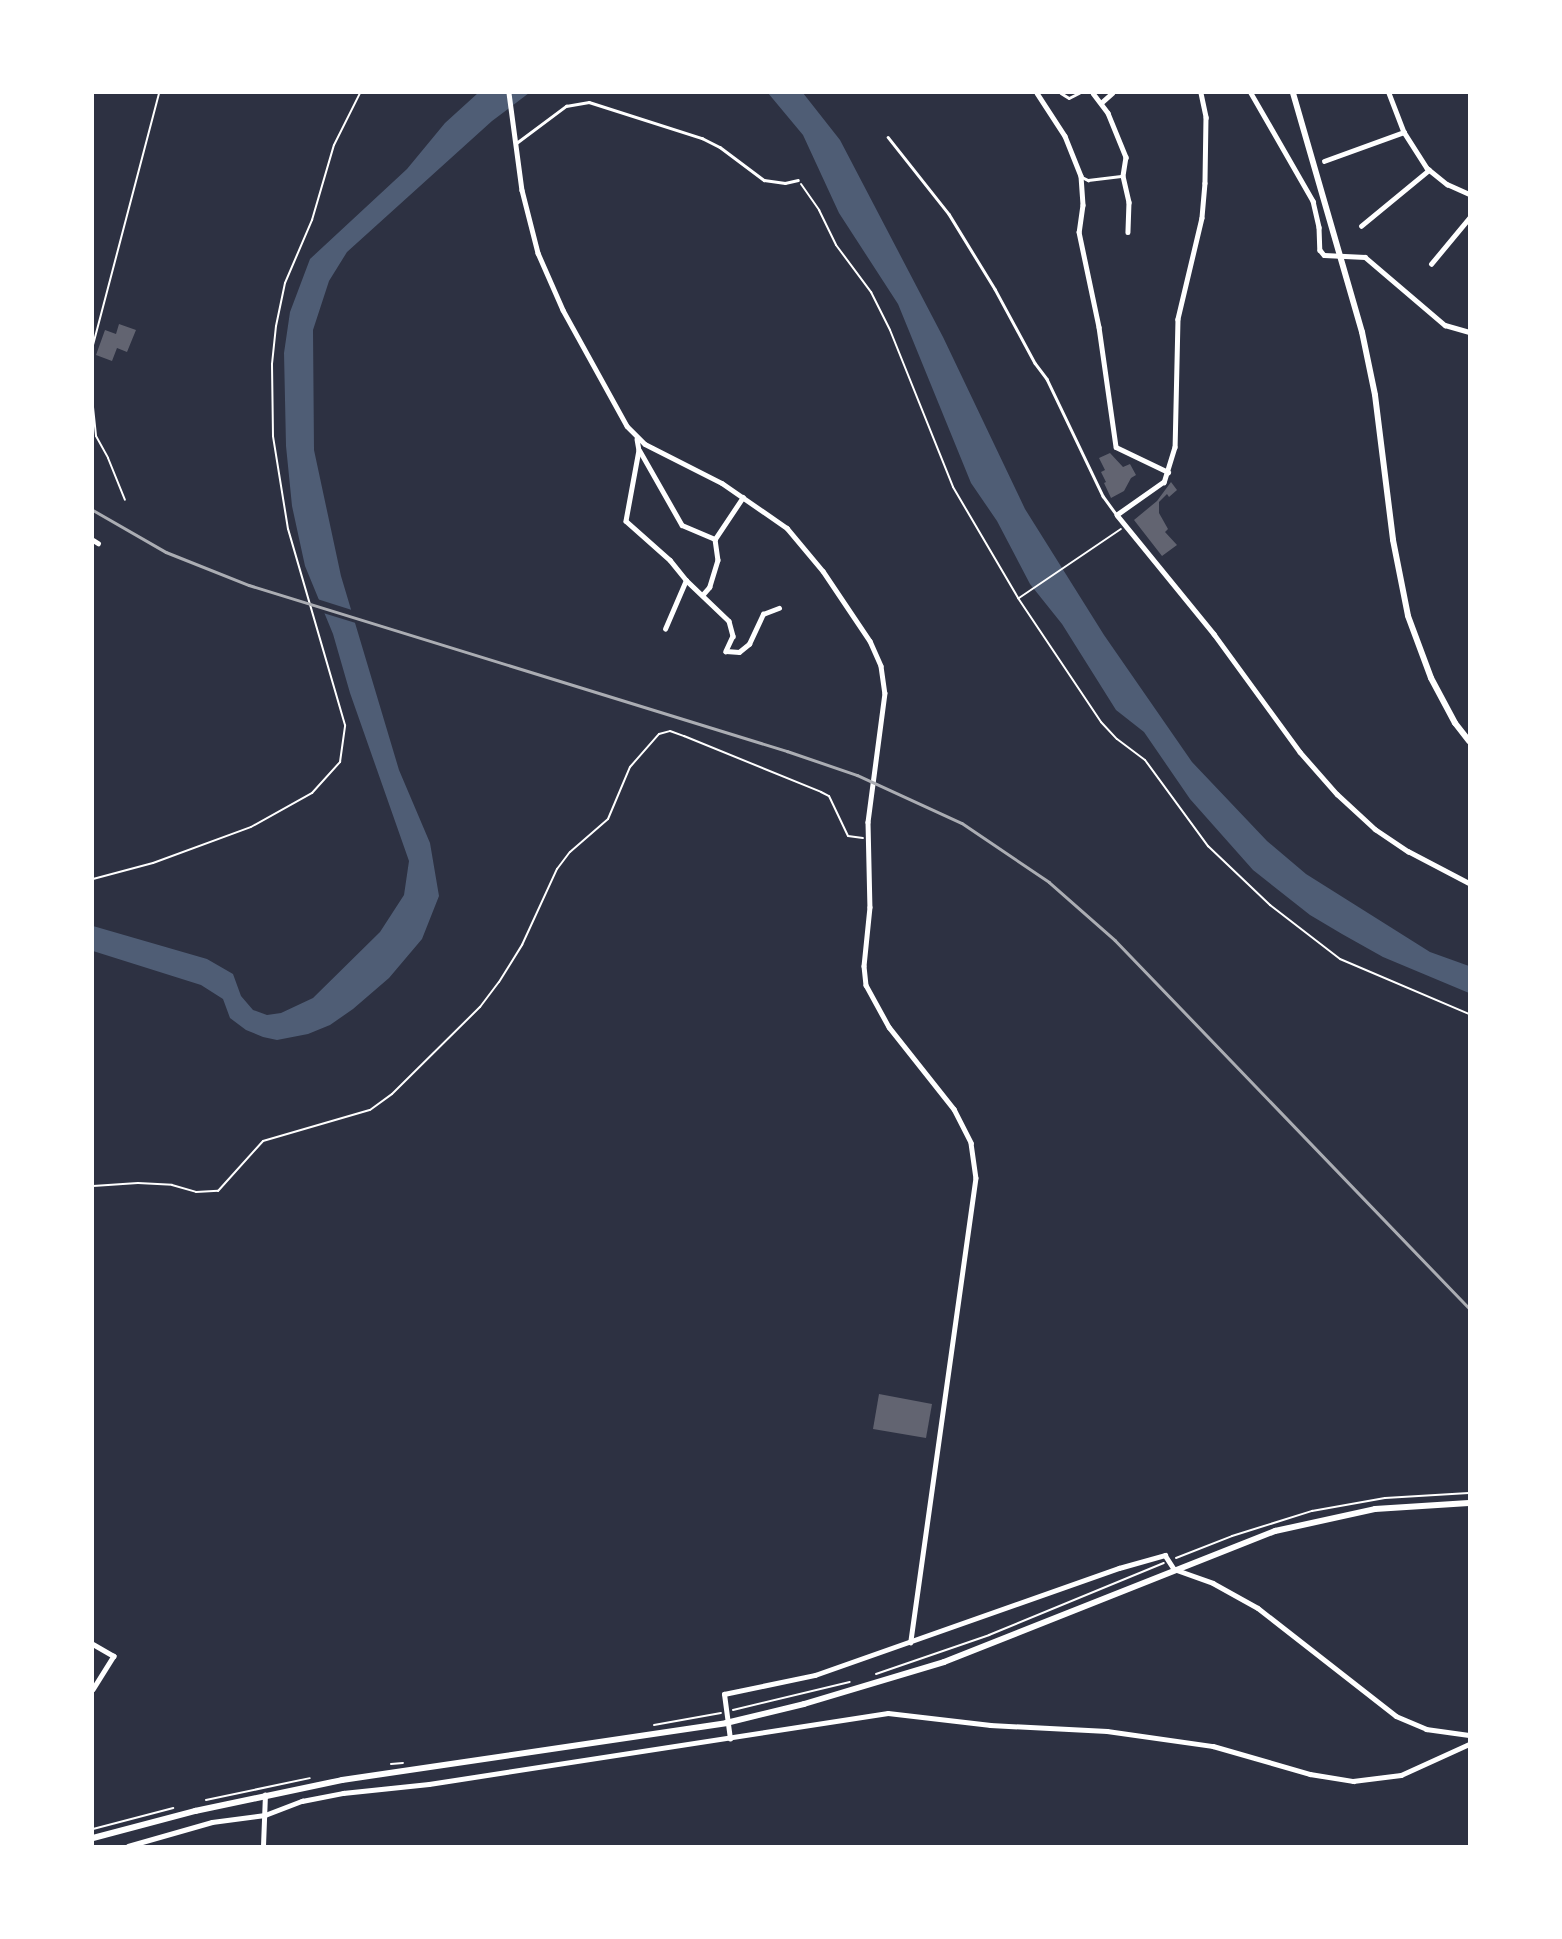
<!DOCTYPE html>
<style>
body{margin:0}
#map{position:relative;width:1562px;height:1939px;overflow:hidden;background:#2d3142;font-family:Commissioner,sans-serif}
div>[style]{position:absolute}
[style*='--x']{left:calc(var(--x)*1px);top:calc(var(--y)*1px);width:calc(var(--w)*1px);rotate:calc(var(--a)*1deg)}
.water>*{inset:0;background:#4f5d75}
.pier>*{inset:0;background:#2d3142}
.building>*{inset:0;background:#626471}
.path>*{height:2px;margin:-1px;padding:0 1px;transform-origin:1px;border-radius:1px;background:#fff}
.service>*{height:2.5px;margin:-1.25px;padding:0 1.25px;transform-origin:1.25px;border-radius:1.25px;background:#fff}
.minor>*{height:4.5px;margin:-2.25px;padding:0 2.25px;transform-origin:2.25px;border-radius:2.25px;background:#fff}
.tertiary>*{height:6px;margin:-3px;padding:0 3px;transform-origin:3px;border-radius:3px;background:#fff}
.secondary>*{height:6px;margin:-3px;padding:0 3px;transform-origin:3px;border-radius:3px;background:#fff}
.rail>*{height:2.5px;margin:-1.25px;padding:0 1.25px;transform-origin:1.25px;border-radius:1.25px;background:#abadb3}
span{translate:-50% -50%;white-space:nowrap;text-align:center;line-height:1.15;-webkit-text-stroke:7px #fff;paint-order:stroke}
.frame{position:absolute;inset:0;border:94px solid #fff;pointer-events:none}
</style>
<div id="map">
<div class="water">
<div style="clip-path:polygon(478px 93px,529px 93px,492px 121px,347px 252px,329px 281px,313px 330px,314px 450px,341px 576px,399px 770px,430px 843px,439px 896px,422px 939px,389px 978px,353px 1009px,330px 1025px,308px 1034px,277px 1040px,263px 1037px,246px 1030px,230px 1018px,223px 999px,201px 985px,93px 951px,93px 926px,207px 959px,233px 974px,241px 996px,253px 1010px,267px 1015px,281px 1013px,313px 998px,380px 932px,404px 895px,409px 861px,350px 693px,333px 634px,305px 566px,292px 506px,286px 446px,284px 353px,290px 312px,310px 259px,407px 169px,445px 123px)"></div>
<div style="clip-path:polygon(768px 93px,803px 93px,840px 140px,943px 337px,1025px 509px,1104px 635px,1192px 762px,1267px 841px,1306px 874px,1430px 952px,1469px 966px,1469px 993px,1383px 957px,1342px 934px,1310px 915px,1253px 870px,1190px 799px,1144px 732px,1116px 710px,1062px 624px,1030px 584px,997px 521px,971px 483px,898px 304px,839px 213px,803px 135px)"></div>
</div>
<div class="pier">
<div style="clip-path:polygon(314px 598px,355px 611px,359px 624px,320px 612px)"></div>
</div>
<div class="building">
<div style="clip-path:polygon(119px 324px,136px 330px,127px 352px,117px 348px,112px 361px,96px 355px,105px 330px,116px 334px)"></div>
<div style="clip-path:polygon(1110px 453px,1123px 467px,1130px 464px,1136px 475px,1131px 478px,1124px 491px,1111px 498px,1104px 483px,1106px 482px,1101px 472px,1105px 470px,1099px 458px)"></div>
<div style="clip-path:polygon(1171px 482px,1177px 490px,1169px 497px,1167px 494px,1159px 502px,1159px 513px,1168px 529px,1165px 532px,1177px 545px,1162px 556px,1134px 520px,1157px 501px)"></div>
<div style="clip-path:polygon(879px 1394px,932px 1404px,926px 1438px,873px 1429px)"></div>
</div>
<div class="path">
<div style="--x:801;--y:184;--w:32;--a:55"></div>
<div style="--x:819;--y:210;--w:39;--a:64"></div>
<div style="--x:836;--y:245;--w:59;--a:53.3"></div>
<div style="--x:871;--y:292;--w:42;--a:63.4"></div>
<div style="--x:890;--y:330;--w:169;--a:68.1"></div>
<div style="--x:953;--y:487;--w:129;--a:59.6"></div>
<div style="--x:1018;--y:598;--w:149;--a:56.2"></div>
<div style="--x:1101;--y:722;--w:23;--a:47"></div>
<div style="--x:1117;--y:739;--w:35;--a:37"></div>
<div style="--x:1145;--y:760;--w:107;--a:53.8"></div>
<div style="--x:1208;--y:846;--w:86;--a:43.6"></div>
<div style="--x:1270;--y:905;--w:88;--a:37.6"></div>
<div style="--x:1340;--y:959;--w:140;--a:23.1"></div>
<div style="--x:93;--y:345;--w:260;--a:-75.3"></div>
<div style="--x:93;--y:407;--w:29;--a:84"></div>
<div style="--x:96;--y:436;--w:25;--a:61"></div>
<div style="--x:108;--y:458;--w:45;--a:68"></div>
<div style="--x:1019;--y:598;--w:123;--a:-34.1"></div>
<div style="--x:93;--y:879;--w:62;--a:-14.9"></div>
<div style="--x:153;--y:863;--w:104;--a:-20.2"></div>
<div style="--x:251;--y:827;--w:70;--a:-29.1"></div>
<div style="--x:312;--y:793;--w:42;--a:-47.9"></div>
<div style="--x:340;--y:762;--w:37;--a:-82"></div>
<div style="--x:345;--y:725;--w:204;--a:-106.2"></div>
<div style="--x:288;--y:529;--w:94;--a:-99.2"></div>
<div style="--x:273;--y:436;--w:72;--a:-90.8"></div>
<div style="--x:272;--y:364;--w:38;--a:-84"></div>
<div style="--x:276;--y:326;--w:44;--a:-78.2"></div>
<div style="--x:285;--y:283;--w:69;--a:-66.8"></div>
<div style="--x:312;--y:220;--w:78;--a:-73.7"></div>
<div style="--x:334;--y:145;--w:58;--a:-63.4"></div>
<div style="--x:93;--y:1186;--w:45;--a:-3.8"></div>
<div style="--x:138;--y:1183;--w:34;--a:3"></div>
<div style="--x:172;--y:1185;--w:25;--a:16"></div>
<div style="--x:196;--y:1192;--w:22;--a:-3"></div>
<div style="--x:218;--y:1191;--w:67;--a:-48"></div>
<div style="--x:263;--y:1141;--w:111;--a:-16.2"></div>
<div style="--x:370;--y:1110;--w:27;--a:-36"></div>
<div style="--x:392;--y:1094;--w:124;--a:-44.7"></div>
<div style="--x:480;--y:1007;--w:31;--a:-53"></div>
<div style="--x:499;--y:982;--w:44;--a:-58.1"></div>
<div style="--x:522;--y:945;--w:84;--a:-65.3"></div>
<div style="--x:557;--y:869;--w:21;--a:-53"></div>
<div style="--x:570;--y:852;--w:50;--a:-41"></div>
<div style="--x:608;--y:819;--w:56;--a:-67.1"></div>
<div style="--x:630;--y:767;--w:44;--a:-48.7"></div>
<div style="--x:659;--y:734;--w:11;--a:-15"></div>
<div style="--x:670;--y:731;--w:15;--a:20"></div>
<div style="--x:684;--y:736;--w:148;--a:22.2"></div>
<div style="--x:821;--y:792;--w:9;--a:27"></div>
<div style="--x:829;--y:796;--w:44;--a:64.6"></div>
<div style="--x:848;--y:836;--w:15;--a:8"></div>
<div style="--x:1176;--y:1558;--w:60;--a:-21.4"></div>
<div style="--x:1232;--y:1536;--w:84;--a:-17.4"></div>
<div style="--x:1312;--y:1511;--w:74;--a:-10.1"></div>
<div style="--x:1385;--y:1498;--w:84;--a:-3.4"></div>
<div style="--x:876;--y:1674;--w:120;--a:-19"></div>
<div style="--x:989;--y:1635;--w:189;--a:-22.4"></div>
<div style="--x:733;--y:1710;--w:120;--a:-13.5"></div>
<div style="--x:654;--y:1725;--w:68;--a:-10.2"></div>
<div style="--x:391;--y:1764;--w:12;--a:-5"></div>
<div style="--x:206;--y:1800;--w:106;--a:-11.9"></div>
<div style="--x:93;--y:1829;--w:83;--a:-14.7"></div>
</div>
<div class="service">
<div style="--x:1061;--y:93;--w:9;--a:32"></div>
<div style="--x:1069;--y:98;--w:11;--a:-27"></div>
<div style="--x:888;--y:137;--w:98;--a:51.6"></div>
<div style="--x:949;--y:214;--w:88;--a:58.5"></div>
<div style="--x:995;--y:289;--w:84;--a:61.6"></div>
<div style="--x:1035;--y:363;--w:20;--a:53"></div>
<div style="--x:1047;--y:379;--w:130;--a:64.4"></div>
<div style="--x:1103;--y:496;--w:24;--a:54"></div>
<div style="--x:515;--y:144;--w:64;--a:-36.7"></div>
<div style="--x:566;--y:106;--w:23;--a:-10"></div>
<div style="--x:589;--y:102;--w:119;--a:17.7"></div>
<div style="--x:702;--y:138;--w:20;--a:27"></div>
<div style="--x:720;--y:147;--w:55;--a:36.9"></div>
<div style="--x:764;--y:180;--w:21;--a:8"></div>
<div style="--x:785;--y:183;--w:13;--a:-13"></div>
<div style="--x:1082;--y:177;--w:7;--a:27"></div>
<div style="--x:1088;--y:180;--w:35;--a:-7"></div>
</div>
<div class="minor">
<div style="--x:509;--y:93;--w:98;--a:82.4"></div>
<div style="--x:522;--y:190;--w:65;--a:75.7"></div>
<div style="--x:538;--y:253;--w:62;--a:66.3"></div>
<div style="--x:563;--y:310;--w:132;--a:61.1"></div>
<div style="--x:627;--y:426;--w:25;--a:45"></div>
<div style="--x:645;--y:444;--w:86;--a:26.9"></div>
<div style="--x:722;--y:483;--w:79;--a:34.7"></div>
<div style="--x:787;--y:528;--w:56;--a:50.1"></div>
<div style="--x:823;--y:571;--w:84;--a:56.1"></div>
<div style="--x:870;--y:641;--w:27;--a:66"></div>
<div style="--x:881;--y:666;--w:27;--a:82"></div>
<div style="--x:885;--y:693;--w:130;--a:97.5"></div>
<div style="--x:868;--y:822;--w:85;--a:88.7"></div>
<div style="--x:870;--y:907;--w:59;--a:95.8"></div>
<div style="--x:864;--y:966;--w:19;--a:84"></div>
<div style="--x:866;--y:985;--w:48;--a:61.3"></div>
<div style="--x:889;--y:1027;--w:105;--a:51.6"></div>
<div style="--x:954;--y:1109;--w:38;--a:63"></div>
<div style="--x:971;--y:1143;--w:35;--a:82"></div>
<div style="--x:976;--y:1178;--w:469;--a:98"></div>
<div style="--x:1037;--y:93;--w:51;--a:56.9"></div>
<div style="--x:1065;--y:136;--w:43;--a:68.2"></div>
<div style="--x:1081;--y:176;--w:29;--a:86"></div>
<div style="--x:1083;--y:205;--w:27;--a:98"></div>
<div style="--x:1079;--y:232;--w:97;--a:78.1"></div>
<div style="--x:1099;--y:327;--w:121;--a:81.9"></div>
<div style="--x:1116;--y:447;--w:58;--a:25.7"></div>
<div style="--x:1093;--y:93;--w:25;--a:53"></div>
<div style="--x:1108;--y:113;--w:48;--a:67.8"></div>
<div style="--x:1126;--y:157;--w:19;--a:99"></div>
<div style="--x:1123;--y:176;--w:27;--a:77"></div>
<div style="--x:1129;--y:202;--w:30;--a:92"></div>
<div style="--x:1201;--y:93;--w:25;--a:78"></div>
<div style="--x:1206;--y:117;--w:66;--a:90.9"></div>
<div style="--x:1205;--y:183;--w:35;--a:95"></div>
<div style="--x:1202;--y:218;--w:104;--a:103.4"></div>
<div style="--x:1178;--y:319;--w:128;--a:91.3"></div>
<div style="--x:1175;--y:447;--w:37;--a:107"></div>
<div style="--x:1164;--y:482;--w:57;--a:144.9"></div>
<div style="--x:1117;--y:515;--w:154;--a:50.8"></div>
<div style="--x:1214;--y:634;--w:146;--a:53.9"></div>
<div style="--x:1300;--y:752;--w:56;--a:48.6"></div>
<div style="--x:1337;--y:794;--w:52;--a:42.6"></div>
<div style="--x:1375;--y:829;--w:40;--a:34"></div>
<div style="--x:1408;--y:851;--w:69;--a:27.7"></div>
<div style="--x:1251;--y:93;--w:125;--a:60.1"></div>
<div style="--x:1313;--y:201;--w:27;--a:77"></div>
<div style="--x:1319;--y:227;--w:23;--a:88"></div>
<div style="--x:1320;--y:250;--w:6;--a:51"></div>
<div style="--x:1324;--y:255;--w:41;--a:2.8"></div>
<div style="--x:1365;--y:257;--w:105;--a:40.4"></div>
<div style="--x:1445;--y:325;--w:25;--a:16"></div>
<div style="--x:1389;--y:93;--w:42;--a:69"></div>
<div style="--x:1404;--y:132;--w:43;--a:57.4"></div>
<div style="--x:1427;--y:168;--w:26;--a:39"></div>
<div style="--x:1447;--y:184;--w:24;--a:24"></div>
<div style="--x:1101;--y:103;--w:15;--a:-42"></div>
<div style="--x:1324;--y:161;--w:85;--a:-19.9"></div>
<div style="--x:1361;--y:226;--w:88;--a:-39.5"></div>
<div style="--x:1431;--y:264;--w:60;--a:-50.4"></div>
<div style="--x:637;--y:439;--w:11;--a:80"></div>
<div style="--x:639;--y:450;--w:72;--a:100.4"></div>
<div style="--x:626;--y:521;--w:59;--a:41.6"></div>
<div style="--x:670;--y:560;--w:26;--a:51"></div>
<div style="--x:686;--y:580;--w:59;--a:43.6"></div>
<div style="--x:729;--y:621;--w:16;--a:75"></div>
<div style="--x:733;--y:636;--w:17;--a:115"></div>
<div style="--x:726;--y:651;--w:13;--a:4"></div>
<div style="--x:739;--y:652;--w:13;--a:-39"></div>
<div style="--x:749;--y:644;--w:33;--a:-65"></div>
<div style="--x:763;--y:614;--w:17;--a:-21"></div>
<div style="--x:640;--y:451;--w:85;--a:60.4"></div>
<div style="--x:682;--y:525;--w:36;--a:23"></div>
<div style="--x:715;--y:539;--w:21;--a:82"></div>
<div style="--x:718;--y:560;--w:28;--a:107"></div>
<div style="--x:710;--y:587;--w:11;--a:131"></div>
<div style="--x:715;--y:539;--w:50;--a:-56.3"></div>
<div style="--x:93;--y:540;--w:6;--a:31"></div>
<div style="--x:665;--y:629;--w:53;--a:-66.8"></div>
<div style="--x:93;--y:1644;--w:24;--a:30"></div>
<div style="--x:114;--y:1656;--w:39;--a:122"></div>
<div style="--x:730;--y:1739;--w:45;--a:-97.6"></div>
<div style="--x:724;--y:1694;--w:93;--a:-11.8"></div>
<div style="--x:815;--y:1675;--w:322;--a:-19.4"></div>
<div style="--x:1119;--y:1568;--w:48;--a:-15.8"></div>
<div style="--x:1165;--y:1555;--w:17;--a:57"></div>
<div style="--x:1174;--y:1569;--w:41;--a:19.7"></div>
<div style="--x:1213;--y:1583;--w:51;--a:29.1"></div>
<div style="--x:1258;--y:1608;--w:175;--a:38"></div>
<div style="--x:1396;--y:1716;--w:33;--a:23"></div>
<div style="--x:1426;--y:1729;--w:43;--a:7.9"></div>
<div style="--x:128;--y:1846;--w:87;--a:-15.9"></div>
<div style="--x:212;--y:1822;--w:53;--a:-7.5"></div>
<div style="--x:265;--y:1815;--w:40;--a:-21"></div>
<div style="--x:302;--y:1801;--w:42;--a:-11"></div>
<div style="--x:343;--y:1793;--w:86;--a:-6"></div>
<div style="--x:429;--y:1784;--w:464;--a:-8.8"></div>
<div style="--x:888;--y:1713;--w:103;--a:6.7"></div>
<div style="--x:990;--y:1725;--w:117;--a:2.9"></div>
<div style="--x:1107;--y:1731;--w:107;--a:8.1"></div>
<div style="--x:1213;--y:1746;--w:101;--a:16.1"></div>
<div style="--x:1310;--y:1774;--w:44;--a:9.2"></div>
<div style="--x:1353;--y:1781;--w:48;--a:-7.1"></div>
<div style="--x:1401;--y:1775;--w:75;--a:-24.5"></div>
<div style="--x:263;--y:1846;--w:51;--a:-87.8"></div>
</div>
<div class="tertiary">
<div style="--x:1293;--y:93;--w:249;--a:73.9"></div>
<div style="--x:1362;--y:332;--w:64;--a:78.3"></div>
<div style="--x:1375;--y:395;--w:146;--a:82.9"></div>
<div style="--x:1393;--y:540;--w:77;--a:78.8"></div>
<div style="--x:1408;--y:616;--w:66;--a:69.6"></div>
<div style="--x:1431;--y:678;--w:51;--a:61.9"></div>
<div style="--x:1455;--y:723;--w:23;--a:52"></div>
</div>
<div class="secondary">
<div style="--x:93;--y:1838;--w:106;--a:-14.8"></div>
<div style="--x:195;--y:1811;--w:150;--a:-11.9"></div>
<div style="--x:342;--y:1780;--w:388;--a:-8.4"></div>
<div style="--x:726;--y:1723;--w:80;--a:-13.7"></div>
<div style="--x:804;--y:1704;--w:146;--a:-16.7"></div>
<div style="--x:944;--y:1662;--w:356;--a:-21.6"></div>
<div style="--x:1275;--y:1531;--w:102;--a:-12.4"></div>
<div style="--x:1375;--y:1509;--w:94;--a:-3.7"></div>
</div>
<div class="rail">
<div style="--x:93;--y:510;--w:84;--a:29.9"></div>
<div style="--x:166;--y:552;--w:89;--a:21.7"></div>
<div style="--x:249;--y:585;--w:563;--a:17.15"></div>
<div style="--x:787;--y:751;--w:74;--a:18.9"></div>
<div style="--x:857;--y:775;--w:115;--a:24.6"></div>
<div style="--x:962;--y:823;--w:105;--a:34.1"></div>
<div style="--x:1049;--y:882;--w:88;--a:41.3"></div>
<div style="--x:1115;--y:940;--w:511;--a:46.11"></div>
</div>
<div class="frame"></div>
</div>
